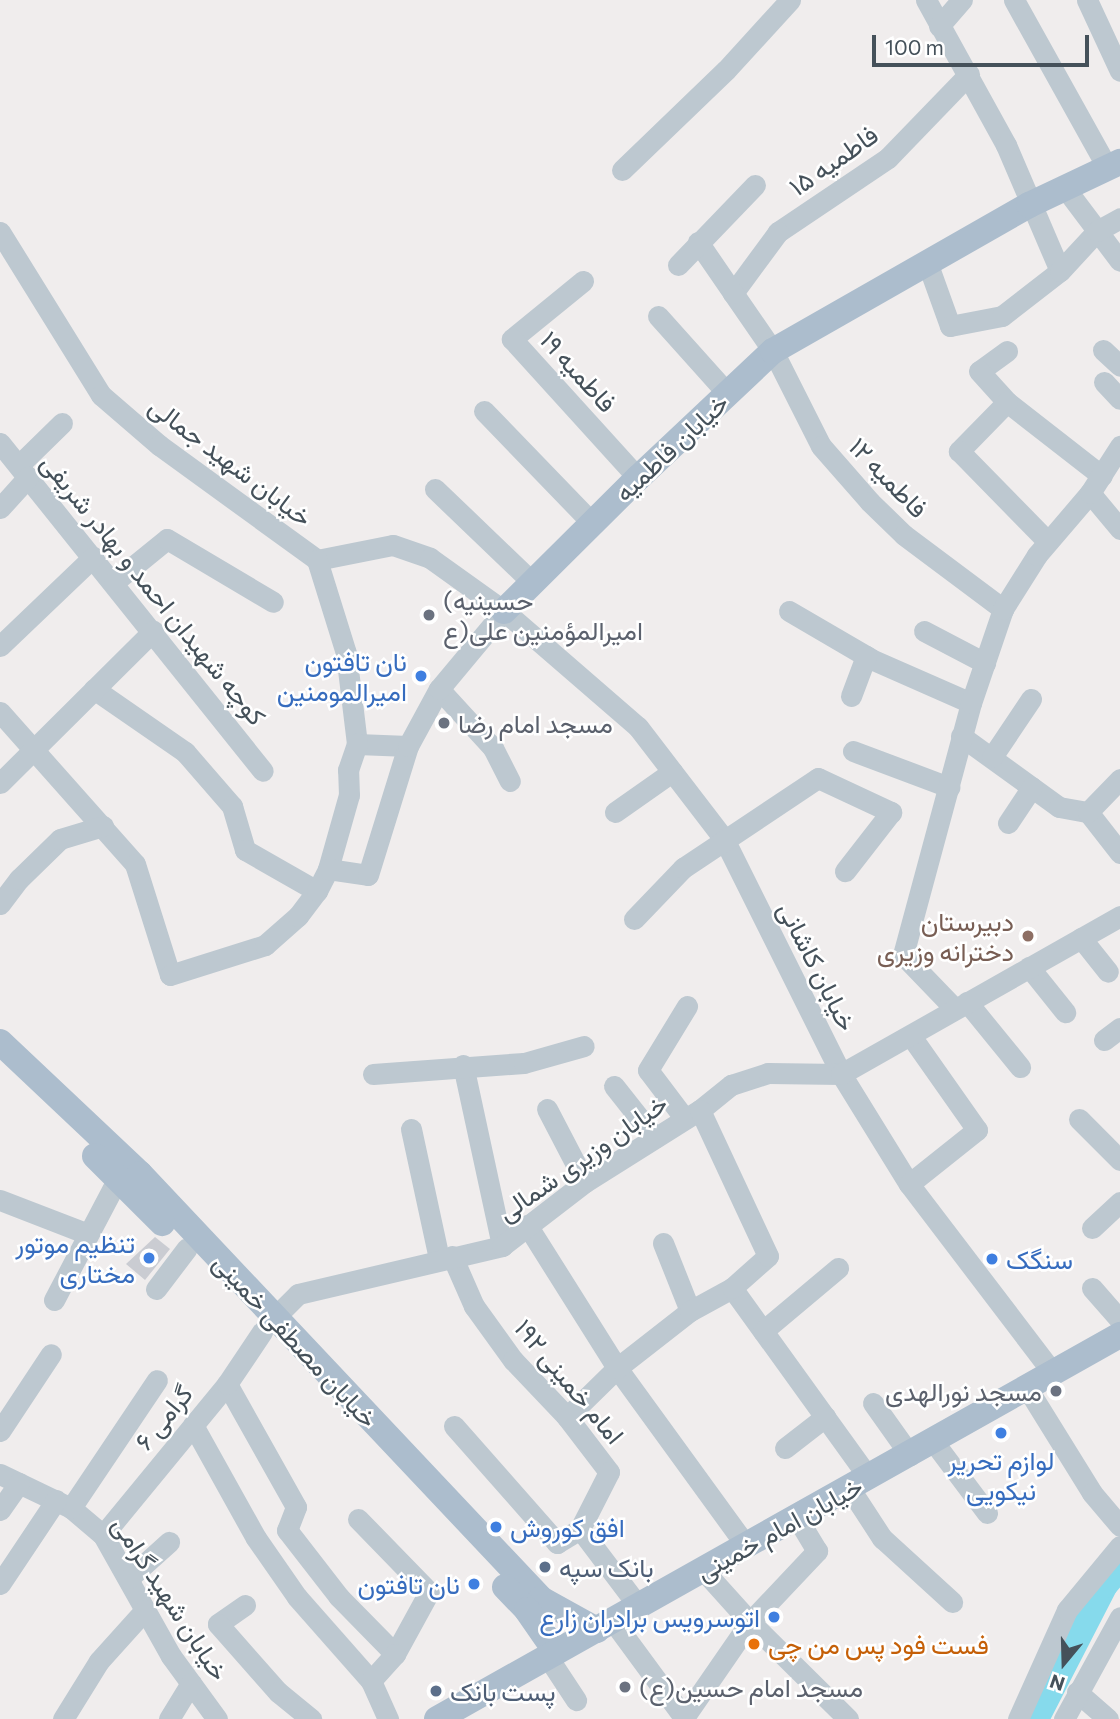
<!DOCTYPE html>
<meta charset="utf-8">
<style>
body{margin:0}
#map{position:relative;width:1120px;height:1719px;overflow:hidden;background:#f0eded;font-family:Commissioner,Vazirmatn,sans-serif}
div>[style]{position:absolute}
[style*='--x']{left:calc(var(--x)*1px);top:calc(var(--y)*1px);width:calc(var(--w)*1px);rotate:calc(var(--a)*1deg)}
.river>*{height:26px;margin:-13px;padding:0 13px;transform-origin:13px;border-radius:13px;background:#86daec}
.building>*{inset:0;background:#caccd2}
.minor>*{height:21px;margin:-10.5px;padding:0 10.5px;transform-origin:10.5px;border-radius:10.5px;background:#bdc8d0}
.major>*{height:26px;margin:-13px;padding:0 13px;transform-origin:13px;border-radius:13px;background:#acbdcd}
.dots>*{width:19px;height:19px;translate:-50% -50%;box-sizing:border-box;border:4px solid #fff;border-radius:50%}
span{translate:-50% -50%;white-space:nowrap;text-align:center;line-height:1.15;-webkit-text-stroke:5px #fff;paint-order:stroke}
.street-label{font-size:26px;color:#45515a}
.worship-label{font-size:26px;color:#5b616d}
.left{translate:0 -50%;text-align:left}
.right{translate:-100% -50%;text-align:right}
.shop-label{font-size:26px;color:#366cbe}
.education-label{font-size:26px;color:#785e54}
.service-label{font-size:26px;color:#4e5e75}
.food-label{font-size:26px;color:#c56008}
.north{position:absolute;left:1029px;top:1628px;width:70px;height:70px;-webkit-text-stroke:5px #fff;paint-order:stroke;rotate:199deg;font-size:19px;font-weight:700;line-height:28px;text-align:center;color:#45515a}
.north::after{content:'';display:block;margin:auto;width:24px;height:32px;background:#45515a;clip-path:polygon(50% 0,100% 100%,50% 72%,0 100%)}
.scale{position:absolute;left:872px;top:35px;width:217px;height:32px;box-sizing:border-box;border:4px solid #45515a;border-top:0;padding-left:9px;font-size:21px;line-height:24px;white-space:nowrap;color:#45515a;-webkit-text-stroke:5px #fff;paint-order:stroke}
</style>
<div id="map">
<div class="river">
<div style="--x:1036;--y:1719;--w:151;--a:-62.8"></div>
<div style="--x:1105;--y:1585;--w:23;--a:-49"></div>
</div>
<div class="building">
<div style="clip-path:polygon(155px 1237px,170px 1249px,145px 1280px,126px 1264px)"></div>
</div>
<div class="minor">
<div style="--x:926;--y:0;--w:166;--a:61.1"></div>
<div style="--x:1006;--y:145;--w:137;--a:66.8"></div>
<div style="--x:1014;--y:0;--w:193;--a:60.9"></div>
<div style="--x:1087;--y:0;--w:78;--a:65.1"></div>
<div style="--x:939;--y:26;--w:35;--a:-49"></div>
<div style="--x:969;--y:74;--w:117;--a:134"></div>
<div style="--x:888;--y:158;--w:133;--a:146.1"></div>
<div style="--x:778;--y:232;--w:76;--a:126.4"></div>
<div style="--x:733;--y:293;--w:70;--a:55.4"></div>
<div style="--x:773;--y:351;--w:106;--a:63.2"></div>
<div style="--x:821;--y:446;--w:74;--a:48.8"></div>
<div style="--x:870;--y:502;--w:47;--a:44.1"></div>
<div style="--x:904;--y:535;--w:124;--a:36.8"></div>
<div style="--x:622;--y:170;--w:144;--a:-43.9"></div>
<div style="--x:726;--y:70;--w:95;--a:-47.6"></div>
<div style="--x:1065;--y:188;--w:91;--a:53"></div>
<div style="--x:0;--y:232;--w:192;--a:58.2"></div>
<div style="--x:101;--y:395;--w:77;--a:40.8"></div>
<div style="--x:159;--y:445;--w:195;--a:36"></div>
<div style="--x:317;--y:560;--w:77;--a:-11.2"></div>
<div style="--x:393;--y:545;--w:39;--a:19"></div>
<div style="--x:430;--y:558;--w:91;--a:35.6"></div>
<div style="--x:504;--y:611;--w:177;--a:40.9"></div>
<div style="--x:638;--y:727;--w:141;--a:52.5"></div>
<div style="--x:724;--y:839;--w:263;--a:63.5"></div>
<div style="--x:841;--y:1074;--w:129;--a:58.3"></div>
<div style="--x:909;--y:1184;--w:238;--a:52.7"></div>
<div style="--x:698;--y:242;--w:62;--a:55.5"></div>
<div style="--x:927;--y:262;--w:68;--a:70.2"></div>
<div style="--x:950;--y:326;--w:53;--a:-10.9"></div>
<div style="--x:1002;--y:316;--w:73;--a:-37.8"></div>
<div style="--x:1060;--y:271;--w:54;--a:-47.2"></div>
<div style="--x:1097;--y:231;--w:26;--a:-29"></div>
<div style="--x:678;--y:265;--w:111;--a:-46.1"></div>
<div style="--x:583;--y:281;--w:92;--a:140.8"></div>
<div style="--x:512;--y:339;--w:188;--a:47.8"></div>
<div style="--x:658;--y:316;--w:105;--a:48.1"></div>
<div style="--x:1103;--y:350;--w:23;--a:43"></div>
<div style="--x:1007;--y:351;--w:34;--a:144"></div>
<div style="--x:979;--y:371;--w:42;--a:47.9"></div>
<div style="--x:1007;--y:402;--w:120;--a:37.9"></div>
<div style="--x:1104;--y:382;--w:23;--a:47"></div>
<div style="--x:1007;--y:402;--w:69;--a:134.4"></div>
<div style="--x:959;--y:451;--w:127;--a:45.6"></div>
<div style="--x:484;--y:411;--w:156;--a:46"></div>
<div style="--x:0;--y:443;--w:420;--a:51.3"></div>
<div style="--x:19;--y:465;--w:60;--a:-44.3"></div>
<div style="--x:435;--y:489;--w:133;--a:43.8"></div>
<div style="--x:1090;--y:493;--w:47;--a:50.2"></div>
<div style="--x:0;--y:508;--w:42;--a:-47.9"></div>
<div style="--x:317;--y:560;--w:97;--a:72.7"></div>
<div style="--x:346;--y:653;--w:92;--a:83.1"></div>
<div style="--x:357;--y:744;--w:51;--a:2.2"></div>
<div style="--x:114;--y:582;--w:68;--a:-39.1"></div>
<div style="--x:167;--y:539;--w:123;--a:30.7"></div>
<div style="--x:789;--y:611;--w:95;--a:30.3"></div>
<div style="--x:871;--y:659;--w:109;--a:23.7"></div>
<div style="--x:924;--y:631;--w:69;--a:27.7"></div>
<div style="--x:0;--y:646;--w:129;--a:-43.7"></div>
<div style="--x:94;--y:689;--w:111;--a:34.7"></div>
<div style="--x:185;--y:752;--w:72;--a:49"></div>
<div style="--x:232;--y:806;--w:46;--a:73.5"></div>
<div style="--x:245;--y:850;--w:83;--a:29.7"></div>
<div style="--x:439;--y:689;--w:80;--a:47.5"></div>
<div style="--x:493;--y:748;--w:37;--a:63"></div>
<div style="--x:851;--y:696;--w:43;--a:-69.4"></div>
<div style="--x:0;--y:712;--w:203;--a:48.4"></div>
<div style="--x:135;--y:864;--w:116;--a:72.5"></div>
<div style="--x:170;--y:975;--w:100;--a:-17.5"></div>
<div style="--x:265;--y:945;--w:44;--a:-41.3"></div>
<div style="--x:298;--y:916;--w:31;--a:-53"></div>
<div style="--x:317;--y:891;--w:25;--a:-63"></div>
<div style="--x:328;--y:869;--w:77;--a:-74.2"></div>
<div style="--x:349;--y:795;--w:25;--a:-92"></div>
<div style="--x:348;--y:770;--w:28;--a:-71"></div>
<div style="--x:961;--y:736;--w:121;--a:35.9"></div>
<div style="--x:1059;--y:807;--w:29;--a:10"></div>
<div style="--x:1088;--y:812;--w:52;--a:52"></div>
<div style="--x:853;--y:751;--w:103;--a:20.6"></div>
<div style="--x:992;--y:757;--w:70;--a:-56.1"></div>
<div style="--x:0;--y:783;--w:216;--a:-44.8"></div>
<div style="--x:615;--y:812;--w:70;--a:-35.1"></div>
<div style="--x:1088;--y:812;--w:46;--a:-45.9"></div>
<div style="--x:1008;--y:823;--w:43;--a:-56.3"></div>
<div style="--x:328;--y:869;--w:40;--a:8.5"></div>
<div style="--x:368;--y:875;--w:135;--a:-72.8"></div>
<div style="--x:408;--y:746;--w:65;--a:-61.5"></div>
<div style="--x:439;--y:689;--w:102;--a:-50.2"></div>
<div style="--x:0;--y:904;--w:31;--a:-53"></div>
<div style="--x:19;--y:879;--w:57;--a:-44.3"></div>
<div style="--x:60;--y:839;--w:45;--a:-16.8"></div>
<div style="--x:634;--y:919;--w:71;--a:-46.1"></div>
<div style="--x:683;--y:868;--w:162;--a:-33.7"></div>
<div style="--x:818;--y:778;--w:81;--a:25"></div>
<div style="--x:891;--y:812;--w:75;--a:127.9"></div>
<div style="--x:1081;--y:938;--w:43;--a:51.5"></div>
<div style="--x:1029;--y:967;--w:58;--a:51.3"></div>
<div style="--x:967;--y:1002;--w:84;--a:50.8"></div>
<div style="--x:955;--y:1009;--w:75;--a:-133.9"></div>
<div style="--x:903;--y:955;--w:261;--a:-74.9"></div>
<div style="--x:971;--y:703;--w:99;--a:-71.2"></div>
<div style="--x:1003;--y:609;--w:64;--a:-57.8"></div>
<div style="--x:1037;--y:555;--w:82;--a:-49.5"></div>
<div style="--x:1090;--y:493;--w:56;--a:-57.4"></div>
<div style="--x:1104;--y:1040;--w:20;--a:-37"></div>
<div style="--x:463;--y:1065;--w:185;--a:77.8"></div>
<div style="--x:373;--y:1074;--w:151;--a:-4.2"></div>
<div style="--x:524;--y:1063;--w:62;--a:-15.8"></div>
<div style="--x:614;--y:1086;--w:66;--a:51.7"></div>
<div style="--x:547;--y:1109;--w:82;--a:62.5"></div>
<div style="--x:685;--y:1119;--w:61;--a:-127.1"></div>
<div style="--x:648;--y:1070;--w:75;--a:-58.6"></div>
<div style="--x:1079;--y:1119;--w:58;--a:45"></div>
<div style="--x:411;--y:1129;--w:133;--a:77.8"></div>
<div style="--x:909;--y:1184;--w:87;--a:-38.5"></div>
<div style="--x:977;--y:1130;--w:115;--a:-125.1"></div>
<div style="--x:0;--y:1200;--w:94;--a:21.1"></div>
<div style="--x:527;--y:1225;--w:169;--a:57.8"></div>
<div style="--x:617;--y:1368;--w:221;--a:54"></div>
<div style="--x:1092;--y:1228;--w:38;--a:-43"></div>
<div style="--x:663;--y:1243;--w:73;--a:68.3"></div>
<div style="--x:452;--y:1256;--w:55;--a:66.3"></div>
<div style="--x:474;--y:1306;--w:67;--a:54.2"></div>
<div style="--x:513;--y:1360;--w:79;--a:46.5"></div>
<div style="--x:567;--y:1417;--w:69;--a:52.6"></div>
<div style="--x:609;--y:1472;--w:64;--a:117"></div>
<div style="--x:580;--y:1529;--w:98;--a:52.9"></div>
<div style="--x:732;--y:1288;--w:234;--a:54.2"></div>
<div style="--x:1092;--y:1288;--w:43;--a:48.8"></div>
<div style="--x:156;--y:1289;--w:51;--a:-52.9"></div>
<div style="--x:54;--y:1300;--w:138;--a:-62.3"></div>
<div style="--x:274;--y:1318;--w:34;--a:-45"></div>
<div style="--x:298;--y:1294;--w:210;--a:-13.2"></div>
<div style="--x:502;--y:1246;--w:105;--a:-37.6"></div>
<div style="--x:585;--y:1182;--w:136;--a:-32.1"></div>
<div style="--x:700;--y:1110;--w:40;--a:-39"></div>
<div style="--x:731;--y:1085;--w:39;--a:-18"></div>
<div style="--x:768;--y:1073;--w:73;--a:0.8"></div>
<div style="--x:841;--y:1074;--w:321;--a:-29.5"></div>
<div style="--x:763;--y:1331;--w:98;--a:-40"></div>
<div style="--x:227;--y:1384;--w:141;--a:60.7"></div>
<div style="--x:296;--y:1507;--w:25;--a:111"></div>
<div style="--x:287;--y:1530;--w:85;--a:52.2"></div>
<div style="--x:339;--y:1597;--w:80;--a:45.5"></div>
<div style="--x:1027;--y:1388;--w:123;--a:58.2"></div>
<div style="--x:1092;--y:1493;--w:43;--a:49.7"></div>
<div style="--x:873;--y:1403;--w:64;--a:54.6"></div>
<div style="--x:567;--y:1417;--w:70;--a:-44.4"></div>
<div style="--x:617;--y:1368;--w:93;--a:-38"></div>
<div style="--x:690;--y:1311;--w:48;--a:-28.7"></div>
<div style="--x:732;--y:1288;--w:48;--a:-41.6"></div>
<div style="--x:768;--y:1256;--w:161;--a:-115"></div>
<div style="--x:193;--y:1425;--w:129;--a:60.9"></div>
<div style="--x:256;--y:1538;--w:72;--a:55.2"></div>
<div style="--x:297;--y:1597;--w:112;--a:48.6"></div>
<div style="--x:371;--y:1681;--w:42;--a:65.9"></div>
<div style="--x:454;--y:1426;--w:156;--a:48.6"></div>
<div style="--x:557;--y:1543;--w:27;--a:-31"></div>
<div style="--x:0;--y:1431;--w:92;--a:-56.5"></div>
<div style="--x:933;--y:1441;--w:90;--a:53.1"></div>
<div style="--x:785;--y:1448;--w:51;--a:-37.8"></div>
<div style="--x:0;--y:1474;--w:79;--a:25.6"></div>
<div style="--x:71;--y:1508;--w:42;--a:40.2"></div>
<div style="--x:103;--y:1535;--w:139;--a:60.7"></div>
<div style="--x:171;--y:1656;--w:78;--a:53.9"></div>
<div style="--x:850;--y:1489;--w:59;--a:56.9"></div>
<div style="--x:882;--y:1538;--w:95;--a:42.4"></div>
<div style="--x:71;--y:1508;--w:154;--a:-56.1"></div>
<div style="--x:0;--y:1510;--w:33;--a:-55"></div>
<div style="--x:358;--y:1519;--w:102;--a:45.8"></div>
<div style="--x:429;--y:1592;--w:71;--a:118.7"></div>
<div style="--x:395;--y:1654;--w:36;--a:132"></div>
<div style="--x:103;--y:1535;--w:195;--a:-50.6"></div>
<div style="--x:227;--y:1384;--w:63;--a:-56.1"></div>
<div style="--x:704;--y:1571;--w:69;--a:48"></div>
<div style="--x:750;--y:1622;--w:138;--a:44.7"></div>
<div style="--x:129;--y:1578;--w:54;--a:-42"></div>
<div style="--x:0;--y:1584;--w:101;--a:-56.3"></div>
<div style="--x:245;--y:1605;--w:33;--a:145"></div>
<div style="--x:218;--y:1624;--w:91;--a:48.6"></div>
<div style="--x:278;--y:1692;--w:43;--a:39.3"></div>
<div style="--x:613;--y:1621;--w:122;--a:53.7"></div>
<div style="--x:547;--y:1656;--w:53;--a:56.6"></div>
<div style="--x:1077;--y:1692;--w:41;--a:41.1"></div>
<div style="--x:63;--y:1719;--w:68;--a:-58.2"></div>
<div style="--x:99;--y:1661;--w:69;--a:-48"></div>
<div style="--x:169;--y:1719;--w:42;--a:-58.6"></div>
<div style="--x:683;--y:1719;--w:118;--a:-55.4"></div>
<div style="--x:750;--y:1622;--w:98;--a:-46.7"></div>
<div style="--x:817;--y:1551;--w:37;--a:-121"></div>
<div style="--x:1018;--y:1719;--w:120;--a:-65.8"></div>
<div style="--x:1067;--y:1610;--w:83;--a:-50.4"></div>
<div style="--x:1064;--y:1719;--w:116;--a:-61.2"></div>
</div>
<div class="major">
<div style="--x:504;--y:611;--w:189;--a:-44.8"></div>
<div style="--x:638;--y:478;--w:185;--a:-43.3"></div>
<div style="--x:773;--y:351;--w:295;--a:-29.7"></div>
<div style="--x:1029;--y:205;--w:101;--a:-25.3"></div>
<div style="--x:0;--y:1042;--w:192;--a:43.3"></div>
<div style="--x:140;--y:1174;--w:584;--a:46.66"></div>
<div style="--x:541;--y:1599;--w:64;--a:29"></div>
<div style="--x:95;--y:1156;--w:95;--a:45"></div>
<div style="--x:505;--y:1587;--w:32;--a:46"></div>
<div style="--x:527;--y:1610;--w:51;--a:55.4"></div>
<div style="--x:437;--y:1719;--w:784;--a:-29.35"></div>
</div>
<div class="dots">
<div style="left:429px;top:615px;background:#6b7280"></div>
<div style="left:421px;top:676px;background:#3f7fe0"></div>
<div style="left:444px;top:723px;background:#6b7280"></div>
<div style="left:1028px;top:936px;background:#8d6e63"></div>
<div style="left:149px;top:1258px;background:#3f7fe0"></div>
<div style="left:992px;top:1259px;background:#3f7fe0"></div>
<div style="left:1056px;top:1391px;background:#6b7280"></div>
<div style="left:1001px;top:1433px;background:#3f7fe0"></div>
<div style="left:496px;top:1527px;background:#3f7fe0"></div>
<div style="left:545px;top:1567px;background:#5c6f8a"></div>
<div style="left:474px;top:1584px;background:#3f7fe0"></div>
<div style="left:774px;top:1617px;background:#3f7fe0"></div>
<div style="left:754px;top:1644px;background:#e8710a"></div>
<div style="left:625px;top:1687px;background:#6b7280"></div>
<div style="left:436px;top:1691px;background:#5c6f8a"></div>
</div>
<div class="street-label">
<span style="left:833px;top:160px;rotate:-35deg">فاطمیه ۱۵</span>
<span style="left:579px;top:371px;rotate:48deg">فاطمیه ۱۹</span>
<span style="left:671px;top:447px;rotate:-43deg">خیابان فاطمیه</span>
<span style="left:231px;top:461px;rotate:37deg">خیابان شهید جمالی</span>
<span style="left:889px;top:477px;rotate:46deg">فاطمیه ۱۲</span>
<span style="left:154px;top:589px;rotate:51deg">کوچه شهیدان احمد و بهادر شریفی</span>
<span style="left:818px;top:966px;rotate:63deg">خیابان کاشانی</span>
<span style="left:582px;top:1157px;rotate:-35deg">خیابان وزیری شمالی</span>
<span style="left:296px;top:1340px;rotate:47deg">خیابان مصطفی خمینی</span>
<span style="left:570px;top:1381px;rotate:50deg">امام خمینی ۱۹۲</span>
<span style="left:163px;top:1417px;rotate:-51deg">گرامی ۶</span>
<span style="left:779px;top:1528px;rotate:-29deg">خیابان امام خمینی</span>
<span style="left:171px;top:1598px;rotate:57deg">خیابان شهید گرامی</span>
</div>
<div class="worship-label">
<span class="left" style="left:443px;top:615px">(حسینیه<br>امیرالمؤمنین علی(ع</span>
<span class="left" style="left:458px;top:723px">مسجد امام رضا</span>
<span class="right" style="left:1042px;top:1391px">مسجد نورالهدی</span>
<span class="left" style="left:639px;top:1687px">(مسجد امام حسین(ع</span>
</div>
<div class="shop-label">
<span class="right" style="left:407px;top:676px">نان تافتون<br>امیرالمومنین</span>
<span class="right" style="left:135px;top:1258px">تنظیم موتور<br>مختاری</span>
<span class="left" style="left:1006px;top:1259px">سنگک</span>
<span style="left:1001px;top:1475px">لوازم تحریر<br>نیکویی</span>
<span class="left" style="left:510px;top:1527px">افق کوروش</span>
<span class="right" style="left:460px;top:1584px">نان تافتون</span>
<span class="right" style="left:760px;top:1617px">اتوسرویس برادران زارع</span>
</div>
<div class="education-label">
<span class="right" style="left:1014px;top:936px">دبیرستان<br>دخترانه وزیری</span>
</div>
<div class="service-label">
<span class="left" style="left:559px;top:1567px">بانک سپه</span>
<span class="left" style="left:450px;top:1691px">پست بانک</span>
</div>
<div class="food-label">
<span class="left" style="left:768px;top:1644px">فست فود پس من چی</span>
</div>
<div class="north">N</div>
<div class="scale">100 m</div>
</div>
